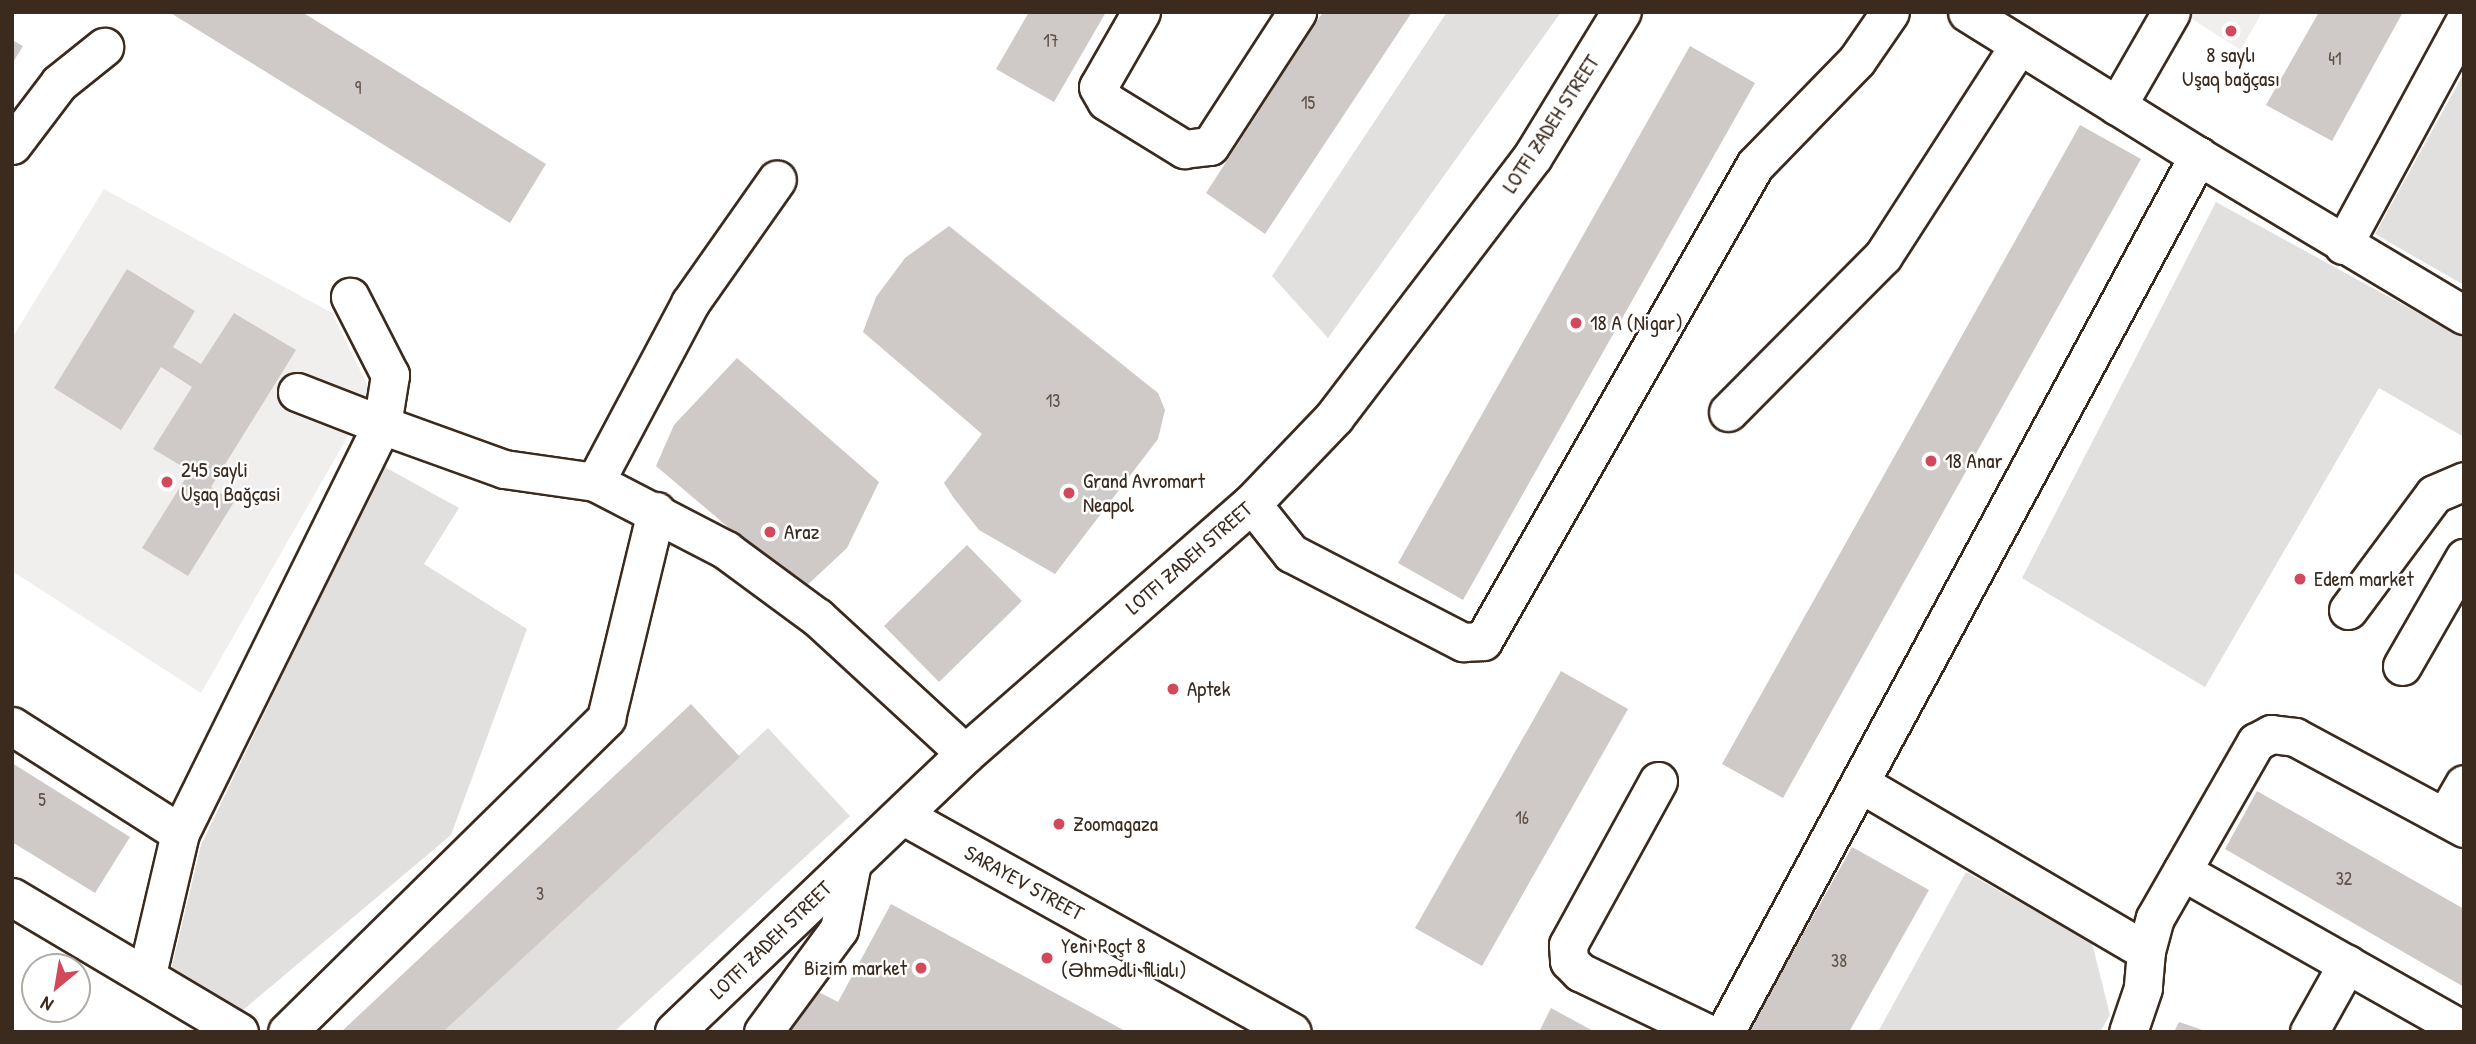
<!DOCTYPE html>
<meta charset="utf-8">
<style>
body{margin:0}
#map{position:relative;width:2476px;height:1044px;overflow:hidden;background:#fff;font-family:"Patrick Hand",sans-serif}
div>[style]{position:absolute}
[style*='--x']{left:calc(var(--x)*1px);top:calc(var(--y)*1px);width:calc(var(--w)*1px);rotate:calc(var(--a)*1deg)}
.built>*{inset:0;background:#f1efee}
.green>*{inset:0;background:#e2e0de}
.building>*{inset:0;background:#cfcac7}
.roads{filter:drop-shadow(2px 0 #3b2a1e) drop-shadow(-2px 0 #3b2a1e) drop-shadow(0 2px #3b2a1e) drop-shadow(0 -2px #3b2a1e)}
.minor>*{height:37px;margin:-18.5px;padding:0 18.5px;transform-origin:18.5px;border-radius:18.5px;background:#fff}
.major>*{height:38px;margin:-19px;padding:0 19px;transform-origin:19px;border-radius:19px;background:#fff}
.dots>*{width:19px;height:19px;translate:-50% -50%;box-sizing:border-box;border:4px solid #fff;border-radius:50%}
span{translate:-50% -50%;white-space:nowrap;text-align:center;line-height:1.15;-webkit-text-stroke:5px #fff;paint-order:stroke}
.number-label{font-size:18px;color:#605248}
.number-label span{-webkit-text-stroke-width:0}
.poi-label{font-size:21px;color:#3b2a1e}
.left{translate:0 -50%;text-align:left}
.right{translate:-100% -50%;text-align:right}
.street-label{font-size:21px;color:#3b2a1e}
.frame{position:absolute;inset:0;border:14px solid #3b2a1e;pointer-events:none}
.north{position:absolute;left:21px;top:953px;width:70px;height:70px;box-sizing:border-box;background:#fff;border:2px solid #b1aaa5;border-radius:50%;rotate:210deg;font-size:19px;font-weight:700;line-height:28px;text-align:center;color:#3b2a1e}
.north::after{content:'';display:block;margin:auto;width:24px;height:32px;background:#d1495b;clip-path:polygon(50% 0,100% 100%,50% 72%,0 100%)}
</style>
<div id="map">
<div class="built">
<div style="clip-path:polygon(2181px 12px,2262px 12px,2241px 50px)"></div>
<div style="clip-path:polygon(104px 189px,332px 313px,372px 394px,201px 693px,12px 571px,12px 338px)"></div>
</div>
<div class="green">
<div style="clip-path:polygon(1447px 12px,1561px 12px,1328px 338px,1272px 276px)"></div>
<div style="clip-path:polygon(2464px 73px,2464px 285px,2375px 234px)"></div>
<div style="clip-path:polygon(2216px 202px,2464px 338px,2464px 437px,2379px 388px,2205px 687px,2022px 578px)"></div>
<div style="clip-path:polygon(383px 466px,459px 508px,424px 564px,527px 629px,451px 835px,243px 1010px,171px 970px,201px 845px)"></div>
<div style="clip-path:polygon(768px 728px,850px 816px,614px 1032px,443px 1032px)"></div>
<div style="clip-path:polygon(1966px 872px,2092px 943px,2110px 1015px,2100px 1032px,1878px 1032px)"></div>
</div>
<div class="building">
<div style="clip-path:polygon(169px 12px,302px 12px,546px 164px,510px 223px)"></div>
<div style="clip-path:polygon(1029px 12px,1106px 12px,1054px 102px,996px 69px)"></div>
<div style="clip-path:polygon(1323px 12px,1412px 12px,1265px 234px,1206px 193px)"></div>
<div style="clip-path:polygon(2319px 12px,2403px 12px,2332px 141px,2266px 105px)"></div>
<div style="clip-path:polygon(12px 40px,23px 46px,12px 64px)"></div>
<div style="clip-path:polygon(1690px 46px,1755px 83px,1463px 600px,1398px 563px)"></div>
<div style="clip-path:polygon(2080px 125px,2141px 159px,1783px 798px,1722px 764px)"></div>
<div style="clip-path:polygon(949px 226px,1158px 393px,1165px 410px,1158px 439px,1055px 574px,979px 530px,953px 497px,944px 483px,982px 434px,863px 332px,876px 297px,905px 258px)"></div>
<div style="clip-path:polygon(127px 269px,195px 311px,173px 347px,201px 364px,234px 313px,296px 350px,211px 487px,234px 502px,188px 576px,142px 548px,190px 471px,153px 449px,192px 387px,161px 367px,121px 430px,54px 388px)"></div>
<div style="clip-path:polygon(737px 358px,879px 482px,847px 548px,802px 590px,656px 466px,674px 425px)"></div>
<div style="clip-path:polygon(967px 545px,1022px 601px,939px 682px,884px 626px)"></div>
<div style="clip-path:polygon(1561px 671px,1628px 709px,1482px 966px,1415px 928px)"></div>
<div style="clip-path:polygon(691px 704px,740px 757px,443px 1032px,341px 1032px)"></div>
<div style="clip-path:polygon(12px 763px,130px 837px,95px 893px,12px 842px)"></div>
<div style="clip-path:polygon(2257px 791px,2464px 909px,2464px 987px,2225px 849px)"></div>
<div style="clip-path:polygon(1852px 847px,1929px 890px,1849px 1032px,1748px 1032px)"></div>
<div style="clip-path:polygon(891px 904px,1127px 1032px,777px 1032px,803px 984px,838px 1002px)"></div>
<div style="clip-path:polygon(1551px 1008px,1595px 1032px,1539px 1032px)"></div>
<div style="clip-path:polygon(2179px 1022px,2200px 1029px,2204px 1032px,2174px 1032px)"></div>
</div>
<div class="roads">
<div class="minor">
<div style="--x:1141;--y:12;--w:86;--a:119.8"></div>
<div style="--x:1098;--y:87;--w:16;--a:60"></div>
<div style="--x:1106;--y:101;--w:92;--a:31.6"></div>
<div style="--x:1184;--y:149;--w:26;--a:-7"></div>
<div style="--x:1210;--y:146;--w:160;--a:-57"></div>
<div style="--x:2117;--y:106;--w:108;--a:-60.1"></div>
<div style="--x:12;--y:145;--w:78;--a:-52.8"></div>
<div style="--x:59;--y:83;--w:58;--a:-38.7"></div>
<div style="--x:2198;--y:156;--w:310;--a:30.9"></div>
<div style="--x:2343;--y:245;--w:254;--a:-61.5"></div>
<div style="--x:297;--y:392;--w:91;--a:21.2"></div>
<div style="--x:382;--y:425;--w:51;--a:-80.9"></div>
<div style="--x:390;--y:375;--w:88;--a:-117.1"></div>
<div style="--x:1728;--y:412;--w:220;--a:-45.2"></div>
<div style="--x:1883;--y:256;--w:251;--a:-57.2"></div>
<div style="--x:595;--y:482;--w:203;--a:-62"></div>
<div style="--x:690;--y:303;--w:151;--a:-54.9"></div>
<div style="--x:1252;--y:504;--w:63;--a:51.5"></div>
<div style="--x:1291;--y:553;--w:194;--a:27.4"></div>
<div style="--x:1463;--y:642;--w:20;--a:-3"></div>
<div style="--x:1483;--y:641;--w:548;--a:-60.26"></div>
<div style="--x:1755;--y:165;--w:146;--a:-45.8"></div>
<div style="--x:1857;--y:60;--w:58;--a:-55.5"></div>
<div style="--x:2348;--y:610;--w:144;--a:-53.4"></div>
<div style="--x:2434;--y:494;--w:33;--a:-23"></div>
<div style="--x:2402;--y:666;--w:125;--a:-60.1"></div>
<div style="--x:12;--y:726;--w:199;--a:32.5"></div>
<div style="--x:180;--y:833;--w:145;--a:103.2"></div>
<div style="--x:1658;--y:781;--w:187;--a:118.8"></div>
<div style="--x:1568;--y:945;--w:16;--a:86"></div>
<div style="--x:1569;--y:961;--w:16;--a:45"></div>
<div style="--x:1580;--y:972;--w:139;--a:25.6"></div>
<div style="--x:1863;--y:785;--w:328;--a:30.4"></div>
<div style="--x:2146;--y:951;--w:37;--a:95"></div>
<div style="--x:2143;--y:988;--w:46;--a:108.8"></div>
<div style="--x:902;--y:815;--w:446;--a:29.1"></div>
<div style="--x:2445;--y:817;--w:38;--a:-60"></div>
<div style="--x:180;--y:833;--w:455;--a:-63.7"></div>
<div style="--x:382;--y:425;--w:130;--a:19.8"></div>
<div style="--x:504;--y:469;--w:92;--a:8.1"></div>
<div style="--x:595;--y:482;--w:148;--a:27.4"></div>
<div style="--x:726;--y:550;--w:113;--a:36.4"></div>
<div style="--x:817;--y:617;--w:202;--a:42.6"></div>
<div style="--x:2182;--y:871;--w:313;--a:29.5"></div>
<div style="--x:12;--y:897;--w:264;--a:30.7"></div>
<div style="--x:2146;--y:951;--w:34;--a:-75"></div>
<div style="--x:2155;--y:918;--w:203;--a:-60.2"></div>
<div style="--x:2256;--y:742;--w:17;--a:-28"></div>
<div style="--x:2271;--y:734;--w:24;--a:7"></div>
<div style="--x:2295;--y:737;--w:192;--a:28.3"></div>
<div style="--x:287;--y:1032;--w:448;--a:-44.5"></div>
<div style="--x:606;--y:718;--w:213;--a:-76.4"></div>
<div style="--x:763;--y:1032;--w:128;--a:-53.6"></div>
<div style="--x:839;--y:929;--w:67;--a:-78.9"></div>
<div style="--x:1725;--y:1032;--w:996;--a:-61.63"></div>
<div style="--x:2198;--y:156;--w:272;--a:-148.1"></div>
<div style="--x:2309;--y:1032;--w:78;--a:-60.8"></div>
</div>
<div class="major">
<div style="--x:675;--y:1032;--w:402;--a:-43.7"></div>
<div style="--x:966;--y:754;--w:380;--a:-41.2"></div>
<div style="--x:1252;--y:504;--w:120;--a:-46.3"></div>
<div style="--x:1335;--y:417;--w:327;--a:-52.7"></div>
<div style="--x:1533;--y:157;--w:170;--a:-58.5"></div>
</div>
</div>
<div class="dots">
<div style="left:2231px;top:31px;background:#d1495b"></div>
<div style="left:1576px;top:323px;background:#d1495b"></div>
<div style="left:1931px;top:461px;background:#d1495b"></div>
<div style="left:167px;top:482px;background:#d1495b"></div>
<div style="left:1069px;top:493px;background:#d1495b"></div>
<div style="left:770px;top:532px;background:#d1495b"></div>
<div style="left:2300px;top:579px;background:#d1495b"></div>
<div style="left:1173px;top:689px;background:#d1495b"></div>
<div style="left:1059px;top:824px;background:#d1495b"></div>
<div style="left:1047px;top:958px;background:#d1495b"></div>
<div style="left:921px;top:968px;background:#d1495b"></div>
</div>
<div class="number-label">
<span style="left:1051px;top:41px">17</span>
<span style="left:2335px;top:59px">41</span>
<span style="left:358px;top:88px">9</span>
<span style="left:1308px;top:103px">15</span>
<span style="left:1053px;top:401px">13</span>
<span style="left:42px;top:800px">5</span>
<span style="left:1522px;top:818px">16</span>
<span style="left:2344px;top:879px">32</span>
<span style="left:540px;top:894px">3</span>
<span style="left:1839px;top:961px">38</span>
</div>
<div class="poi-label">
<span style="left:2231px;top:67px">8 saylı<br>Uşaq bağçası</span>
<span class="left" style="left:1590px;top:323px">18 A (Nigar)</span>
<span class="left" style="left:1945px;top:461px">18 Anar</span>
<span class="left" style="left:181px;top:482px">245 sayli<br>Uşaq Bağçasi</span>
<span class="left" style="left:1083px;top:493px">Grand Avromart<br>Neapol</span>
<span class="left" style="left:784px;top:532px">Araz</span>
<span class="left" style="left:2314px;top:579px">Edem market</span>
<span class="left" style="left:1187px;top:689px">Aptek</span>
<span class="left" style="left:1073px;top:824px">Zoomagaza</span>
<span class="left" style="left:1061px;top:958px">Yeni Poçt 8<br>(Əhmədli filialı)</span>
<span class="right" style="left:907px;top:968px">Bizim market</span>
</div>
<div class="street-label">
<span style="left:1551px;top:124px;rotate:-57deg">LOTFI ZADEH STREET</span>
<span style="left:1189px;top:558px;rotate:-41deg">LOTFI ZADEH STREET</span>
<span style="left:1024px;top:883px;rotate:29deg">SARAYEV STREET</span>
<span style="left:771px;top:940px;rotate:-44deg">LOTFI ZADEH STREET</span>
</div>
<div class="frame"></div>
<div class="north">N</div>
</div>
